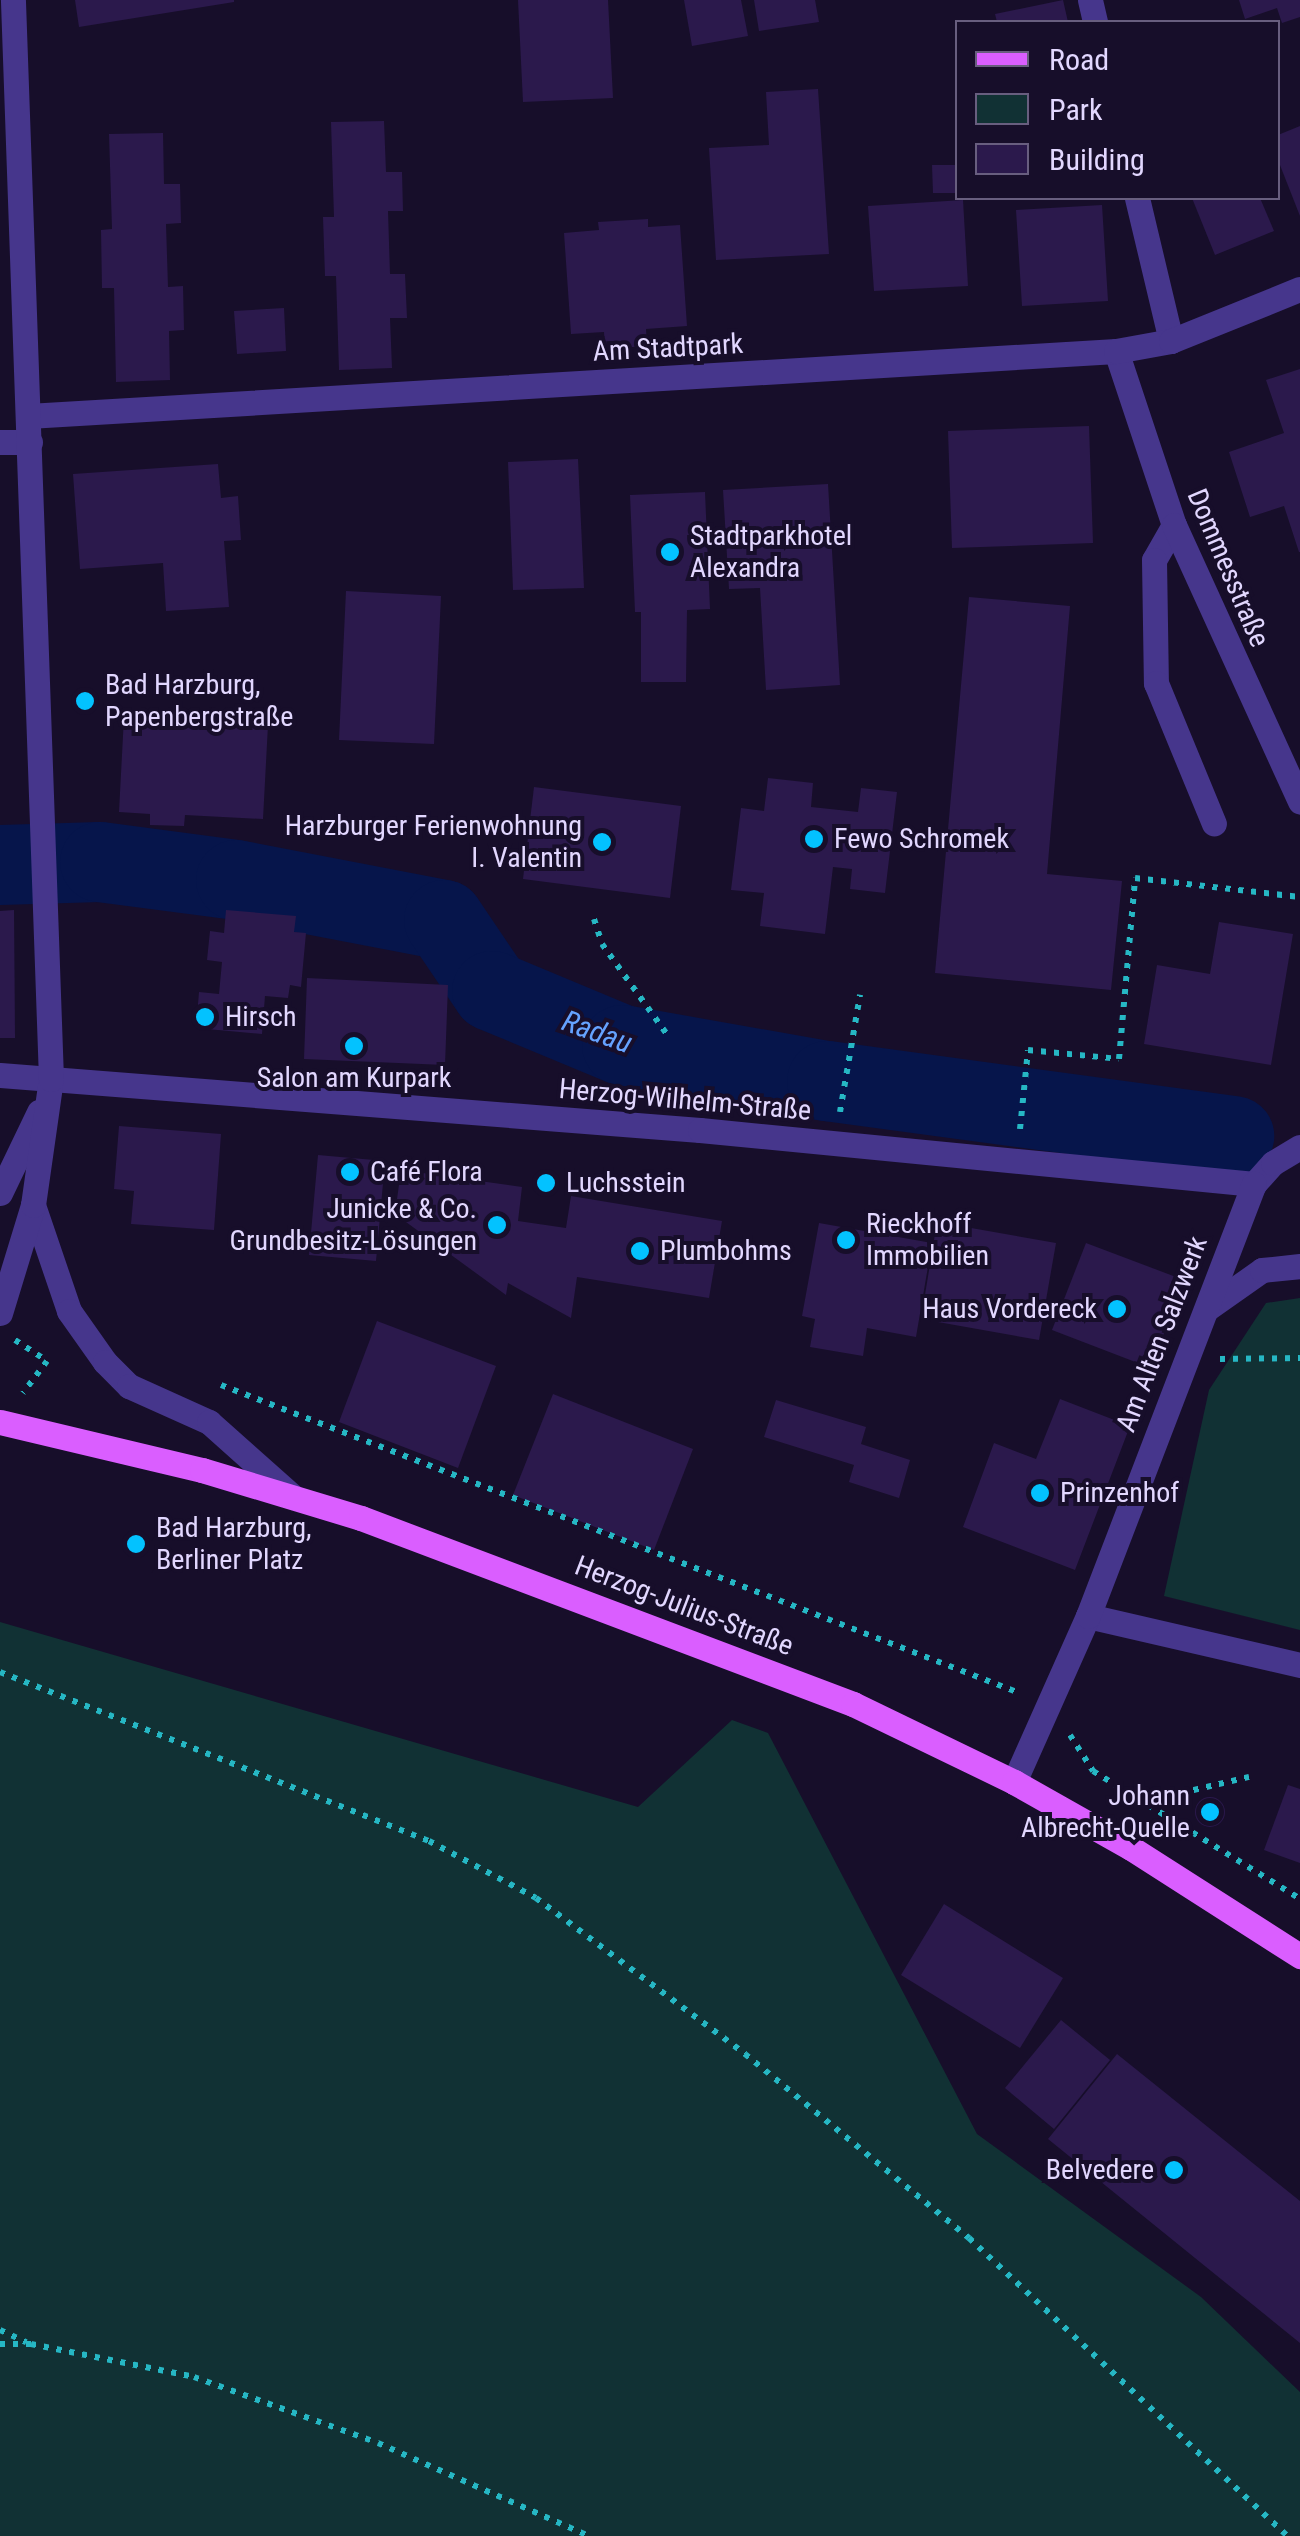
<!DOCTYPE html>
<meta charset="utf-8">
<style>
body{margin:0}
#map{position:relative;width:1300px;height:2536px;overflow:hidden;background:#170e2a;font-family:"Roboto Condensed",sans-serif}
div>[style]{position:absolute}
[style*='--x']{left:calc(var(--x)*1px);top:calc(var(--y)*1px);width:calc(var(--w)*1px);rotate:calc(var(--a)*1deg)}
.green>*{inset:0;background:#113134}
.river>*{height:80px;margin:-40px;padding:0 40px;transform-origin:40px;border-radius:40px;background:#06154b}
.building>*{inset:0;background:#2b194c}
.round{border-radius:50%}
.path>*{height:6px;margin-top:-3px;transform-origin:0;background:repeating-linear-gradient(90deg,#26b7c4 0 5px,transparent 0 13px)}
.lane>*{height:25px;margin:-12.5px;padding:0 12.5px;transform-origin:12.5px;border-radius:12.5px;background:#46368c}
.street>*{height:25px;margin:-12.5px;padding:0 12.5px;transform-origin:12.5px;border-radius:12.5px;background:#46368c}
.primary>*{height:25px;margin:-12.5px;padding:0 12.5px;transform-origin:12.5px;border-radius:12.5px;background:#da5eff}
.dots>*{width:28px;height:28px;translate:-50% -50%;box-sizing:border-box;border:5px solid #170e2a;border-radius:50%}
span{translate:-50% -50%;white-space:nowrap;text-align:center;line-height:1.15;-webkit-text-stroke:8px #170e2a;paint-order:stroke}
.street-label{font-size:28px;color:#e2d7ff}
.poi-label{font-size:28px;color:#e2d7ff}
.left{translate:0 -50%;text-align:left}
.right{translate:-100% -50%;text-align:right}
.water-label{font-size:30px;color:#65a2ff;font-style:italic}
.legend{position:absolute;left:955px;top:20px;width:325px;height:180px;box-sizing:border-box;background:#170e2a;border:2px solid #685e7f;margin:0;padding:12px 18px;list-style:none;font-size:30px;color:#e2d7ff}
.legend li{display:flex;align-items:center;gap:20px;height:50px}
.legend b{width:50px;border:2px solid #685e7f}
</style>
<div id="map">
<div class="green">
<div style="clip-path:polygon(1300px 1298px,1300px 1630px,1164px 1596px,1209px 1390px,1266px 1303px)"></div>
<div style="clip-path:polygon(0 1622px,638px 1807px,732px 1720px,768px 1733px,977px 2134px,1201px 2297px,1300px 2392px,1300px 2536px,0 2536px)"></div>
</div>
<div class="river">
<div style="--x:0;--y:865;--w:100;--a:-1.7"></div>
<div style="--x:100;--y:862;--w:137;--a:7.5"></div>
<div style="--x:236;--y:880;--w:212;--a:10.9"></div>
<div style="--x:444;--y:920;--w:86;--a:55.9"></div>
<div style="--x:492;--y:991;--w:141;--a:22.6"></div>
<div style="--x:622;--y:1045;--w:208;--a:10"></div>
<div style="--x:827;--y:1081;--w:411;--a:7.7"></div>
</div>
<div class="building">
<div style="clip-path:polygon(75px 0,234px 0,234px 2px,79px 27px)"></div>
<div style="clip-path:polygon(518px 0,608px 0,613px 98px,523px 102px)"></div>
<div style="clip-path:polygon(684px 0,741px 0,748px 36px,692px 46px)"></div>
<div style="clip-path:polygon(754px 0,815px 0,819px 22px,759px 31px)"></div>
<div style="clip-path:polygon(1063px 0,1068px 22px,997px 22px,995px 14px)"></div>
<div style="clip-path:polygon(1239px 0,1300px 0,1300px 17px,1282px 23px,1277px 8px,1245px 19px)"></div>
<div style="clip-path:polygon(818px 89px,829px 254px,716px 260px,709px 148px,769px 145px,766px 92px)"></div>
<div style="clip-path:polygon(384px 121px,386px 172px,402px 172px,403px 211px,388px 211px,390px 274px,405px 274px,407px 318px,390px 318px,392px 368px,339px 370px,336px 276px,325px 276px,323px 217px,334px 217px,331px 122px)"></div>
<div style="clip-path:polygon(1300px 126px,1300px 216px,1278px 160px,1278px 135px)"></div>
<div style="clip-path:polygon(163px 133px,164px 184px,180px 184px,181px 223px,166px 224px,168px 287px,183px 286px,184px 330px,169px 331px,170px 380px,116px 382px,114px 288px,102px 288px,101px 230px,112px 229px,109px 134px)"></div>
<div style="clip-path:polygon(932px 165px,955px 165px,956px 193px,933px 193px)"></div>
<div style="clip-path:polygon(1192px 198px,1260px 198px,1274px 231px,1215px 255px)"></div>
<div style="clip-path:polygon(963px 200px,968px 286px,874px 291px,868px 206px)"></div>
<div style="clip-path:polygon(1102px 205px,1108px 301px,1022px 306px,1016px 210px)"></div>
<div style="clip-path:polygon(648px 219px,648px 227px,680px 225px,687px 326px,646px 329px,647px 346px,605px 349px,604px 332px,571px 334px,564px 233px,599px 230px,598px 222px)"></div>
<div style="clip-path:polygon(284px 308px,286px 351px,237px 354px,234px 311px)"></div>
<div style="clip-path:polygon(1300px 369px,1300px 552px,1299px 552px,1284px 506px,1250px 517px,1229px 452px,1284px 433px,1266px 380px)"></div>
<div style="clip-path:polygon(1089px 426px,1093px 543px,952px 548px,948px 431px)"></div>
<div style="clip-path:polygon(578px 459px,584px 588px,513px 590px,508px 462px)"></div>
<div style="clip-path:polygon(218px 464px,221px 498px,238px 496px,241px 540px,224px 541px,229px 607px,166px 611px,163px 563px,80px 569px,73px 474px)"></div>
<div style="clip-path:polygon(828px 484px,840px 685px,766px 690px,760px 588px,729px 589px,723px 490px)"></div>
<div style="clip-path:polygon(705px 492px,710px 609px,687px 610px,686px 682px,641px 682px,641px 612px,635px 612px,630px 495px)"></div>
<div style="clip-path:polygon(346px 591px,441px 596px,434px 744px,339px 740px)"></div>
<div style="clip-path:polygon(969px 597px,1070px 606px,1047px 874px,1122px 881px,1111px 990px,935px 973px)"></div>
<div style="clip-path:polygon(124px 717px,268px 725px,263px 819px,185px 815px,184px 826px,150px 825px,150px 814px,119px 812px)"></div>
<div style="clip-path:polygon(768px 778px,813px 783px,811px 807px,858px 812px,861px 788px,897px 792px,885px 893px,850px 889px,852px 869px,833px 867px,825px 934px,760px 926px,764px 893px,731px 890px,741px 808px,764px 811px)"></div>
<div style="clip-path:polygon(534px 787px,681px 806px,670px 898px,523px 879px)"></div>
<div style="clip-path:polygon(14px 910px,15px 1038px,0 1038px,0 911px)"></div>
<div style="clip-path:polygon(226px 910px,296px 916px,294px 932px,306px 933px,301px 987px,290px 985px,288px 998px,265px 996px,262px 1034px,196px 1028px,199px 992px,219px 994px,222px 962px,207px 960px,210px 931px,224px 933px)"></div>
<div style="clip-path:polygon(1219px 922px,1293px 934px,1271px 1065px,1144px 1044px,1157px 965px,1210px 974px)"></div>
<div style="clip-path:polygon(307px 978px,448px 985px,445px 1065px,304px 1059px)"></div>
<div style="clip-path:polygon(119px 1126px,221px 1134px,214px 1230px,131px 1224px,134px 1191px,114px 1189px)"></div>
<div style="clip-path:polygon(318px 1155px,385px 1161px,376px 1261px,309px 1255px)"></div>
<div style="clip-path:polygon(401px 1170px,522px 1187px,518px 1221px,566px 1228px,571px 1196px,722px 1221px,709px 1298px,577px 1277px,571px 1318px,508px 1283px,506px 1295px,395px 1214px)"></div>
<div style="clip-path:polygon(937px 1222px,1056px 1243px,1039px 1340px,921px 1319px)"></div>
<div style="clip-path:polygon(819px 1223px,932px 1243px,916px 1337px,867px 1328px,863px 1356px,810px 1347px,815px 1319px,802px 1316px)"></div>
<div style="clip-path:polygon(1086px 1243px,1184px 1280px,1151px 1368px,1052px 1330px)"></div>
<div style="clip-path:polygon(377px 1321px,496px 1366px,458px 1468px,339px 1422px)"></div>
<div style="clip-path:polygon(553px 1394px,693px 1449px,654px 1550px,513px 1495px)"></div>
<div style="clip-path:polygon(1060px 1399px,1130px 1426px,1075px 1570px,963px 1527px,994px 1443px,1036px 1459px)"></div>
<div style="clip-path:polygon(776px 1400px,866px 1427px,861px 1444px,910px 1460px,899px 1498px,849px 1482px,854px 1465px,764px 1437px)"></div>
<div style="clip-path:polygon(1288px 1785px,1300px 1789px,1300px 1863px,1264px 1850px)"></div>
<div class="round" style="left:1195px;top:1797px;width:30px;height:30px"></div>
<div style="clip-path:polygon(944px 1904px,1063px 1978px,1020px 2048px,901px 1975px)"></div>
<div style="clip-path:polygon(1061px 2020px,1110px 2060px,1054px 2129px,1005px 2088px)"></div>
<div style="clip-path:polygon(1117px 2054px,1300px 2201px,1300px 2343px,1048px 2139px)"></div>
</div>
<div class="path">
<div style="--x:594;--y:919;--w:26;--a:72"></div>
<div style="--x:602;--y:944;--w:110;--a:54.3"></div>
<div style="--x:840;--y:1112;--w:119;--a:-80.3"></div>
<div style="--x:1020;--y:1129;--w:79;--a:-84.2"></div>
<div style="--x:1028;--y:1050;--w:91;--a:5.6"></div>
<div style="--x:1119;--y:1059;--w:182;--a:-84.9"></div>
<div style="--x:1135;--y:878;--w:166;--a:6.6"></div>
<div style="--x:15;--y:1340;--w:38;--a:33"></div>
<div style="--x:47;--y:1361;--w:40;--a:127"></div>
<div style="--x:1220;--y:1359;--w:80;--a:-0.7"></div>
<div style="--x:221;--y:1385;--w:853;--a:21.09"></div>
<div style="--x:0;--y:1672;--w:461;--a:21.5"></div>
<div style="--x:429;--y:1841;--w:121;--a:28"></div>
<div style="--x:536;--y:1898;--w:261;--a:36.7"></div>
<div style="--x:745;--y:2054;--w:290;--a:39.4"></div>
<div style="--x:969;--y:2238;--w:437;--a:43.1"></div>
<div style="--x:1070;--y:1735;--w:43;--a:57.4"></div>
<div style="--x:1093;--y:1771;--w:243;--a:31.7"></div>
<div style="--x:1143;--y:1802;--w:109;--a:-13.3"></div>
<div style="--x:0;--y:2330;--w:29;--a:25"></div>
<div style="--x:0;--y:2344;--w:31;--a:0"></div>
<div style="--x:31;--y:2344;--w:166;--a:11.4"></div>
<div style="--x:194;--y:2377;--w:195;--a:19.7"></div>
<div style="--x:378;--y:2443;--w:231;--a:23.8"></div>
</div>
<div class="lane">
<div style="--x:1174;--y:525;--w:40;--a:119.7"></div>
<div style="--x:1154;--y:560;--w:123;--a:89.1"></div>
<div style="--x:1156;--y:683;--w:152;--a:67.6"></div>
<div style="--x:1088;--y:1616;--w:218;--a:13"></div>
</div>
<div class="street">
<div style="--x:1090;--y:0;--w:23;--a:77"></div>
<div style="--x:1137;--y:198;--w:147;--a:76.6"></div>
<div style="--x:1116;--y:351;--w:183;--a:71.6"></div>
<div style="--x:1174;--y:525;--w:304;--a:65.5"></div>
<div style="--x:28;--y:416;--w:1090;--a:-3.42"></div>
<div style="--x:1116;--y:351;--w:56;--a:-10.3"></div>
<div style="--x:1171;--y:341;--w:139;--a:-22"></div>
<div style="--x:0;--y:442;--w:30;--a:0"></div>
<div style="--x:0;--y:1075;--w:702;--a:4.49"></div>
<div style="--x:700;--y:1130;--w:557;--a:5.57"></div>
<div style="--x:1254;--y:1184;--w:28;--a:-48"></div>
<div style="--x:1273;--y:1163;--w:31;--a:-31"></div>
<div style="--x:0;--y:1193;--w:90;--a:-64.3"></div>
<div style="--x:33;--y:1205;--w:112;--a:71.2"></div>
<div style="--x:69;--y:1311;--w:62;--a:54.8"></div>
<div style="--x:105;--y:1362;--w:34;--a:45"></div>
<div style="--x:129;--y:1386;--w:88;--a:24.2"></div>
<div style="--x:209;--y:1422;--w:111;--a:41.7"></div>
<div style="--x:1208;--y:1308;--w:66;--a:-35.1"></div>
<div style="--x:1262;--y:1270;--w:38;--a:-6"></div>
<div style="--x:0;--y:1313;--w:113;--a:-73"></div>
<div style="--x:33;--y:1205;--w:127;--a:-81.9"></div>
<div style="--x:51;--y:1079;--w:1080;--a:-92.02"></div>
<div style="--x:1014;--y:1782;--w:182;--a:-66"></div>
<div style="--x:1088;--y:1616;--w:463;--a:-69"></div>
</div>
<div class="primary">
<div style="--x:0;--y:1422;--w:208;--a:13.4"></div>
<div style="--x:202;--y:1470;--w:166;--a:16.8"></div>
<div style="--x:361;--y:1518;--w:526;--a:20.71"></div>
<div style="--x:853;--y:1704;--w:179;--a:25.8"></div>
<div style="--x:1014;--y:1782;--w:134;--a:29.4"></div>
<div style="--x:1131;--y:1848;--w:201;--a:32.6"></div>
</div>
<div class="dots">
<div style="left:670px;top:552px;background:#03c2ff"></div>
<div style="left:85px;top:701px;background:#03c2ff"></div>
<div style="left:814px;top:839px;background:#03c2ff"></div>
<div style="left:602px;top:842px;background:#03c2ff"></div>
<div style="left:205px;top:1017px;background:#03c2ff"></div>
<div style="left:354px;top:1046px;background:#03c2ff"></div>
<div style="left:350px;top:1172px;background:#03c2ff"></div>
<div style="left:546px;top:1183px;background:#03c2ff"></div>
<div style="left:497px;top:1225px;background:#03c2ff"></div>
<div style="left:846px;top:1240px;background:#03c2ff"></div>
<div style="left:640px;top:1251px;background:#03c2ff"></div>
<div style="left:1117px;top:1309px;background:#03c2ff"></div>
<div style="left:1040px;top:1493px;background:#03c2ff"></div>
<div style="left:136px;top:1544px;background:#03c2ff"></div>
<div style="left:1210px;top:1812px;background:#03c2ff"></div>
<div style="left:1174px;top:2170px;background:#03c2ff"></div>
</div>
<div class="street-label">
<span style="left:668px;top:348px;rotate:-3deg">Am Stadtpark</span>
<span style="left:1228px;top:568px;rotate:67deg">Dommesstraße</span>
<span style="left:685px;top:1100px;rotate:5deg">Herzog-Wilhelm-Straße</span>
<span style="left:1162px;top:1334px;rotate:-69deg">Am Alten Salzwerk</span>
<span style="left:684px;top:1606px;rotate:21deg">Herzog-Julius-Straße</span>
</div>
<div class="poi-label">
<span class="left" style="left:690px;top:552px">Stadtparkhotel<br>Alexandra</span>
<span class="left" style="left:105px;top:701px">Bad Harzburg,<br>Papenbergstraße</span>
<span class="right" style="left:582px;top:842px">Harzburger Ferienwohnung<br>I. Valentin</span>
<span class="left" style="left:834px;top:839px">Fewo Schromek</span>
<span class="left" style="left:225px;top:1017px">Hirsch</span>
<span style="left:354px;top:1078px">Salon am Kurpark</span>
<span class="left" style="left:370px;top:1172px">Café Flora</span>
<span class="left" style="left:566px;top:1183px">Luchsstein</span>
<span class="right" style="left:477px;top:1225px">Junicke &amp; Co.<br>Grundbesitz-Lösungen</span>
<span class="left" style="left:866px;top:1240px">Rieckhoff<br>Immobilien</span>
<span class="left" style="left:660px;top:1251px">Plumbohms</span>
<span class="right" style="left:1097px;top:1309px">Haus Vordereck</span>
<span class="left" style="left:1060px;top:1493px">Prinzenhof</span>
<span class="left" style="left:156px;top:1544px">Bad Harzburg,<br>Berliner Platz</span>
<span class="right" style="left:1190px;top:1812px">Johann<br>Albrecht-Quelle</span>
<span class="right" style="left:1154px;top:2170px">Belvedere</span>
</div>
<div class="water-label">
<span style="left:597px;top:1032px;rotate:20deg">Radau</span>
</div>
<ul class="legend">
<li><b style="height:12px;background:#da5eff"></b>Road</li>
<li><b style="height:28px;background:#113134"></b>Park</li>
<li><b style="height:28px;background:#2b194c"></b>Building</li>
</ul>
</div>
